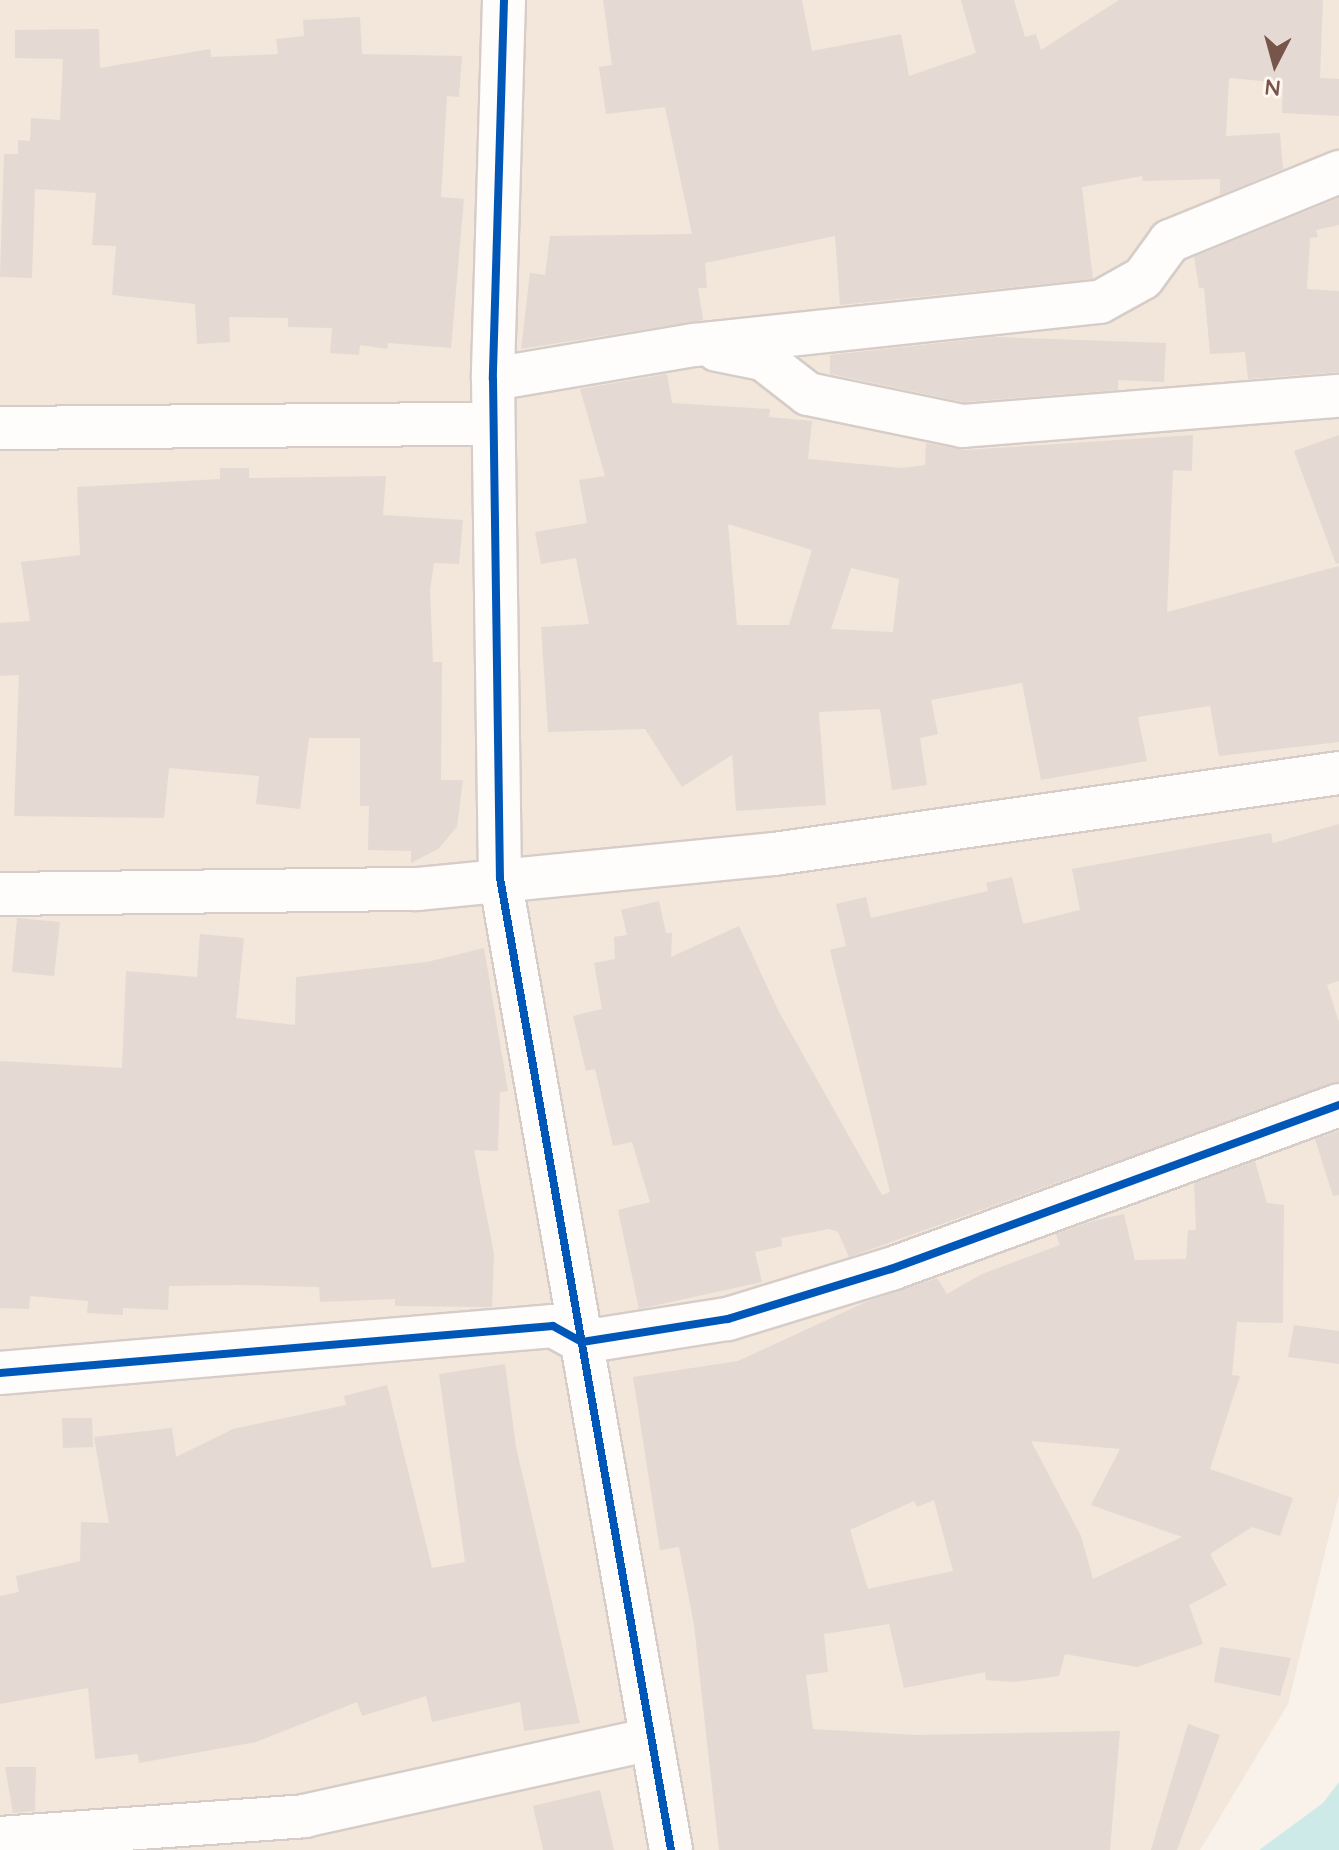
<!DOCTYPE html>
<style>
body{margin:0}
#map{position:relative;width:1339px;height:1850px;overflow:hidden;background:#f8f2eb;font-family:Quicksand,sans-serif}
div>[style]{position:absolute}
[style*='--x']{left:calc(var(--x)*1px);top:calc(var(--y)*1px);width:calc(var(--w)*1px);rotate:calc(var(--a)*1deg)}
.residential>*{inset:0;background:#f3e6db}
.water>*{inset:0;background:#cdeae8}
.building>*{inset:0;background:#e4dad3}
.roads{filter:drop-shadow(2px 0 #d6cdc8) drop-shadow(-2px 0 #d6cdc8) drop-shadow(0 2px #d6cdc8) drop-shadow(0 -2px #d6cdc8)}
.street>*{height:42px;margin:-21px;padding:0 21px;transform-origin:21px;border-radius:21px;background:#fefdfc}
.cycleway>*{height:8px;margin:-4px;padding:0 4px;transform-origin:4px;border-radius:4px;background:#0057b8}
span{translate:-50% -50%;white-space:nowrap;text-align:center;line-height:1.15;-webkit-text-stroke:7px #fff6ed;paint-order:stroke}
.north{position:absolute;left:1235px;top:24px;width:80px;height:80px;-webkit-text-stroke:6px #fff6ed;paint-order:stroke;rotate:186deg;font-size:22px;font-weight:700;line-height:32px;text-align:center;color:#77554a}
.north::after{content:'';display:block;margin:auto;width:28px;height:36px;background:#77554a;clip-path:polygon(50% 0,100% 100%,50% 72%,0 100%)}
</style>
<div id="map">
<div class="residential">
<div style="clip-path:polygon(0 0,1339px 0,1339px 1495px,1288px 1704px,1200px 1850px,0 1850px)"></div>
</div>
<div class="water">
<div style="clip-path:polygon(1339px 1782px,1339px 1850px,1259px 1850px,1323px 1803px)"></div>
</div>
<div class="building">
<div style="clip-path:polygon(603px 0,802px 0,812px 51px,901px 34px,909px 76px,976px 53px,961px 0,1014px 0,1025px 37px,1036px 34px,1041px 50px,1119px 0,1323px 0,1320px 78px,1339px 79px,1339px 116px,1282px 113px,1283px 83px,1229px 78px,1226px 136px,1280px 133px,1283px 169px,1220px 195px,1220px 179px,1143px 181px,1142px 176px,1082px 187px,1093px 279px,840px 305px,835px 236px,705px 263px,707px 288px,698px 288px,703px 320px,521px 349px,530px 273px,545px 275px,550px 236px,692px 234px,665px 107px,606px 114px,599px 67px,612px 65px)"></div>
<div style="clip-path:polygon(360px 17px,362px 54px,462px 56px,459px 97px,447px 96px,441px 197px,464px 199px,451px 348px,388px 343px,387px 349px,360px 345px,359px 355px,330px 353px,332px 328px,288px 327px,288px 318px,229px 317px,230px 342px,197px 344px,195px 304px,112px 295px,116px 246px,92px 245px,96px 193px,35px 189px,32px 278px,0 277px,4px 154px,18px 154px,18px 140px,30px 141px,31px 118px,60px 120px,63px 59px,15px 58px,15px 30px,99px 29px,100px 68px,210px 49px,211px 57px,278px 54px,276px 39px,304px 36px,303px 20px)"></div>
<div style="clip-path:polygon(1339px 198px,1339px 225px,1316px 230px,1318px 237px,1310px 238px,1307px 289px,1339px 291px,1339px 372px,1248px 379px,1245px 352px,1210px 354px,1204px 288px,1199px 288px,1194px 257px)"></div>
<div style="clip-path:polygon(995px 337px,1166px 343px,1164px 382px,1118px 380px,1118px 390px,964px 402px,830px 374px,830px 355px)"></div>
<div style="clip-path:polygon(evenodd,667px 374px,672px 403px,770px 409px,769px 417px,812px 421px,808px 459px,902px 468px,925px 465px,926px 443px,965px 450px,1193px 435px,1192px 471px,1173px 470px,1167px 612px,1339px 566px,1339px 742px,1219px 756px,1210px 706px,1138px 717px,1147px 761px,1041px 780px,1022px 683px,931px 700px,938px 734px,920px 738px,927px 785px,892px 790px,880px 709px,819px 712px,826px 805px,736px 811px,732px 755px,682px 787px,645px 729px,548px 732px,541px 627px,589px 624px,576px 558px,541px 564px,535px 532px,587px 523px,579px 480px,605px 476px,580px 389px,667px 374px,728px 524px,812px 550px,789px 625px,737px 625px,728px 524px,667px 374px,851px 568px,899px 579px,893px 632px,831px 629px,851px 568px)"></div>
<div style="clip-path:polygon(1339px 435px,1339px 563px,1336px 564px,1294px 451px)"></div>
<div style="clip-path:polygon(220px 468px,249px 468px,249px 478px,386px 476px,383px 515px,463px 520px,459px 564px,434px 563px,430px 590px,433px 662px,442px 662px,441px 780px,463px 780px,457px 827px,438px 849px,411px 863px,411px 851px,368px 850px,369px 806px,360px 806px,360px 738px,309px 738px,300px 809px,256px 804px,259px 776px,169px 768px,164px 818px,14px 816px,19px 675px,0 676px,0 623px,30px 621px,21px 562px,80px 555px,77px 487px,220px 479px)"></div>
<div style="clip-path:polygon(1339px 824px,1339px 981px,1327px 985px,1339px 1022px,1339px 1082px,849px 1257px,838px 1232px,829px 1229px,781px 1238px,782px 1246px,755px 1252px,762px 1282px,639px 1309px,618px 1210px,650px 1202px,632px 1142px,613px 1146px,595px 1069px,586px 1071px,573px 1016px,602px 1009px,594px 963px,615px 959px,614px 937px,627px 935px,621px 910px,659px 901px,666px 933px,672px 933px,671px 957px,739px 926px,778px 1010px,882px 1195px,890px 1192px,830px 950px,846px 946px,836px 904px,866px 897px,871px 918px,988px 891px,986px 883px,1012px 877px,1023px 924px,1080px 910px,1072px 869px,1271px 833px,1273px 843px)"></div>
<div style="clip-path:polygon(17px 918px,60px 922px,54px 976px,12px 972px)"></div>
<div style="clip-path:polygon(200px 934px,244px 938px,236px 1018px,295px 1025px,296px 977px,427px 962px,484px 948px,508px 1091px,500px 1092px,498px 1151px,474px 1150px,494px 1254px,492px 1307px,395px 1306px,395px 1299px,320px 1302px,319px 1287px,240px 1285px,169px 1286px,168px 1310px,123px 1308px,123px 1315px,87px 1313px,88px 1301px,30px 1296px,29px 1309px,0 1308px,0 1061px,122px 1068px,126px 971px,197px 977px)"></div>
<div style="clip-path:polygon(1339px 1131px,1339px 1195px,1333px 1196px,1315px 1139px)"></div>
<div style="clip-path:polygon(evenodd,1255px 1161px,1267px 1203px,1284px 1205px,1283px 1323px,1237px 1322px,1232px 1375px,1240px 1376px,1210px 1469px,1293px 1498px,1280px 1536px,1252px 1527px,1210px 1554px,1227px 1585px,1189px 1605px,1203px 1644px,1137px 1667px,1065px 1654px,1059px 1676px,1014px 1682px,986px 1680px,985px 1672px,904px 1688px,889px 1624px,824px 1634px,828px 1672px,806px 1675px,813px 1729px,915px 1735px,1120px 1731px,1110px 1850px,719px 1850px,694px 1625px,679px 1547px,660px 1550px,633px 1377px,738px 1361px,868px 1301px,937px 1278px,947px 1294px,982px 1274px,1060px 1245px,1056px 1234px,1093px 1221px,1124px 1214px,1135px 1260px,1186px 1259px,1188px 1230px,1196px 1230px,1194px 1183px,1255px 1161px,1031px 1441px,1120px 1449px,1091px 1505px,1182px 1537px,1093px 1579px,1081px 1536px,1031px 1441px,1255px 1161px,934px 1500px,953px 1571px,868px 1589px,850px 1530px,914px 1501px,917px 1507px,934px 1500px)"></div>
<div style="clip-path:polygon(1294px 1325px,1339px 1331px,1339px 1364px,1288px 1357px)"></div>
<div style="clip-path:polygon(505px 1364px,516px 1447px,580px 1723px,524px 1731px,520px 1702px,432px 1722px,426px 1696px,362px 1716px,357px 1702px,256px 1742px,139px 1763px,138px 1754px,95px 1759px,88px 1688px,0 1704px,0 1596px,19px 1592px,16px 1576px,80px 1561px,81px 1522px,109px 1523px,94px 1437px,172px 1428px,176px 1457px,233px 1429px,346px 1405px,344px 1396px,387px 1385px,432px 1568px,465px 1562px,439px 1374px)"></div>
<div style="clip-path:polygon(62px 1418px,92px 1418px,93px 1447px,63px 1448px)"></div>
<div style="clip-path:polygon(1220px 1647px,1291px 1658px,1280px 1696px,1214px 1682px)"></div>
<div style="clip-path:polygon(1188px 1724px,1220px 1735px,1177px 1850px,1151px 1850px)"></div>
<div style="clip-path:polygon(5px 1767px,36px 1767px,35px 1811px,13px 1813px)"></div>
<div style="clip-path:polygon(600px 1790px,614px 1850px,543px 1850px,533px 1806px)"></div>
</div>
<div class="roads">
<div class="street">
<div style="--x:504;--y:0;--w:379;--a:91.7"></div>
<div style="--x:493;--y:379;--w:499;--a:89.2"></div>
<div style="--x:500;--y:878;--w:987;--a:80.02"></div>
<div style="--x:717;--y:350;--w:47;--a:11.1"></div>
<div style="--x:763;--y:359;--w:57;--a:37.9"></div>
<div style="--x:808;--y:394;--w:158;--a:11.7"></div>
<div style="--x:963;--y:426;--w:377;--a:-4.6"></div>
<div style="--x:493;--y:379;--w:205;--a:-9.6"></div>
<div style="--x:695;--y:345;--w:407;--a:-6.1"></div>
<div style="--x:1100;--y:302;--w:49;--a:-29.2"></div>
<div style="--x:1143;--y:278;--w:46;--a:-53.9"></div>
<div style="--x:1170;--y:241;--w:183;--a:-22.2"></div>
<div style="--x:0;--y:428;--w:493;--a:-0.5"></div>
<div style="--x:0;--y:894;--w:417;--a:-0.7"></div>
<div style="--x:417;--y:889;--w:359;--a:-5.6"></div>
<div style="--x:774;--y:854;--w:571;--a:-8.16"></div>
<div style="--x:0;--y:1373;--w:555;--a:-4.86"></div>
<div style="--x:553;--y:1326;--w:33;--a:29"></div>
<div style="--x:582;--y:1342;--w:148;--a:-9"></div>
<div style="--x:728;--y:1319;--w:170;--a:-17.1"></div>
<div style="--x:891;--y:1269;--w:477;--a:-20.1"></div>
<div style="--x:0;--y:1838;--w:305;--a:-4.1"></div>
<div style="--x:304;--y:1816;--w:351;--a:-12.5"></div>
</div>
</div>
<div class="cycleway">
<div style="--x:504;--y:0;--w:379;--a:91.7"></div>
<div style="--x:493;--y:379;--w:499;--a:89.2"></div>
<div style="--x:500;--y:878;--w:987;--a:80.02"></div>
<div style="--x:0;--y:1373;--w:555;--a:-4.86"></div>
<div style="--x:553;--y:1326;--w:33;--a:29"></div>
<div style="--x:582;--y:1342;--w:148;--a:-9"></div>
<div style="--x:728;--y:1319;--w:170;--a:-17.1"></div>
<div style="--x:891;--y:1269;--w:477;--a:-20.1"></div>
</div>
<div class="north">N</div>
</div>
